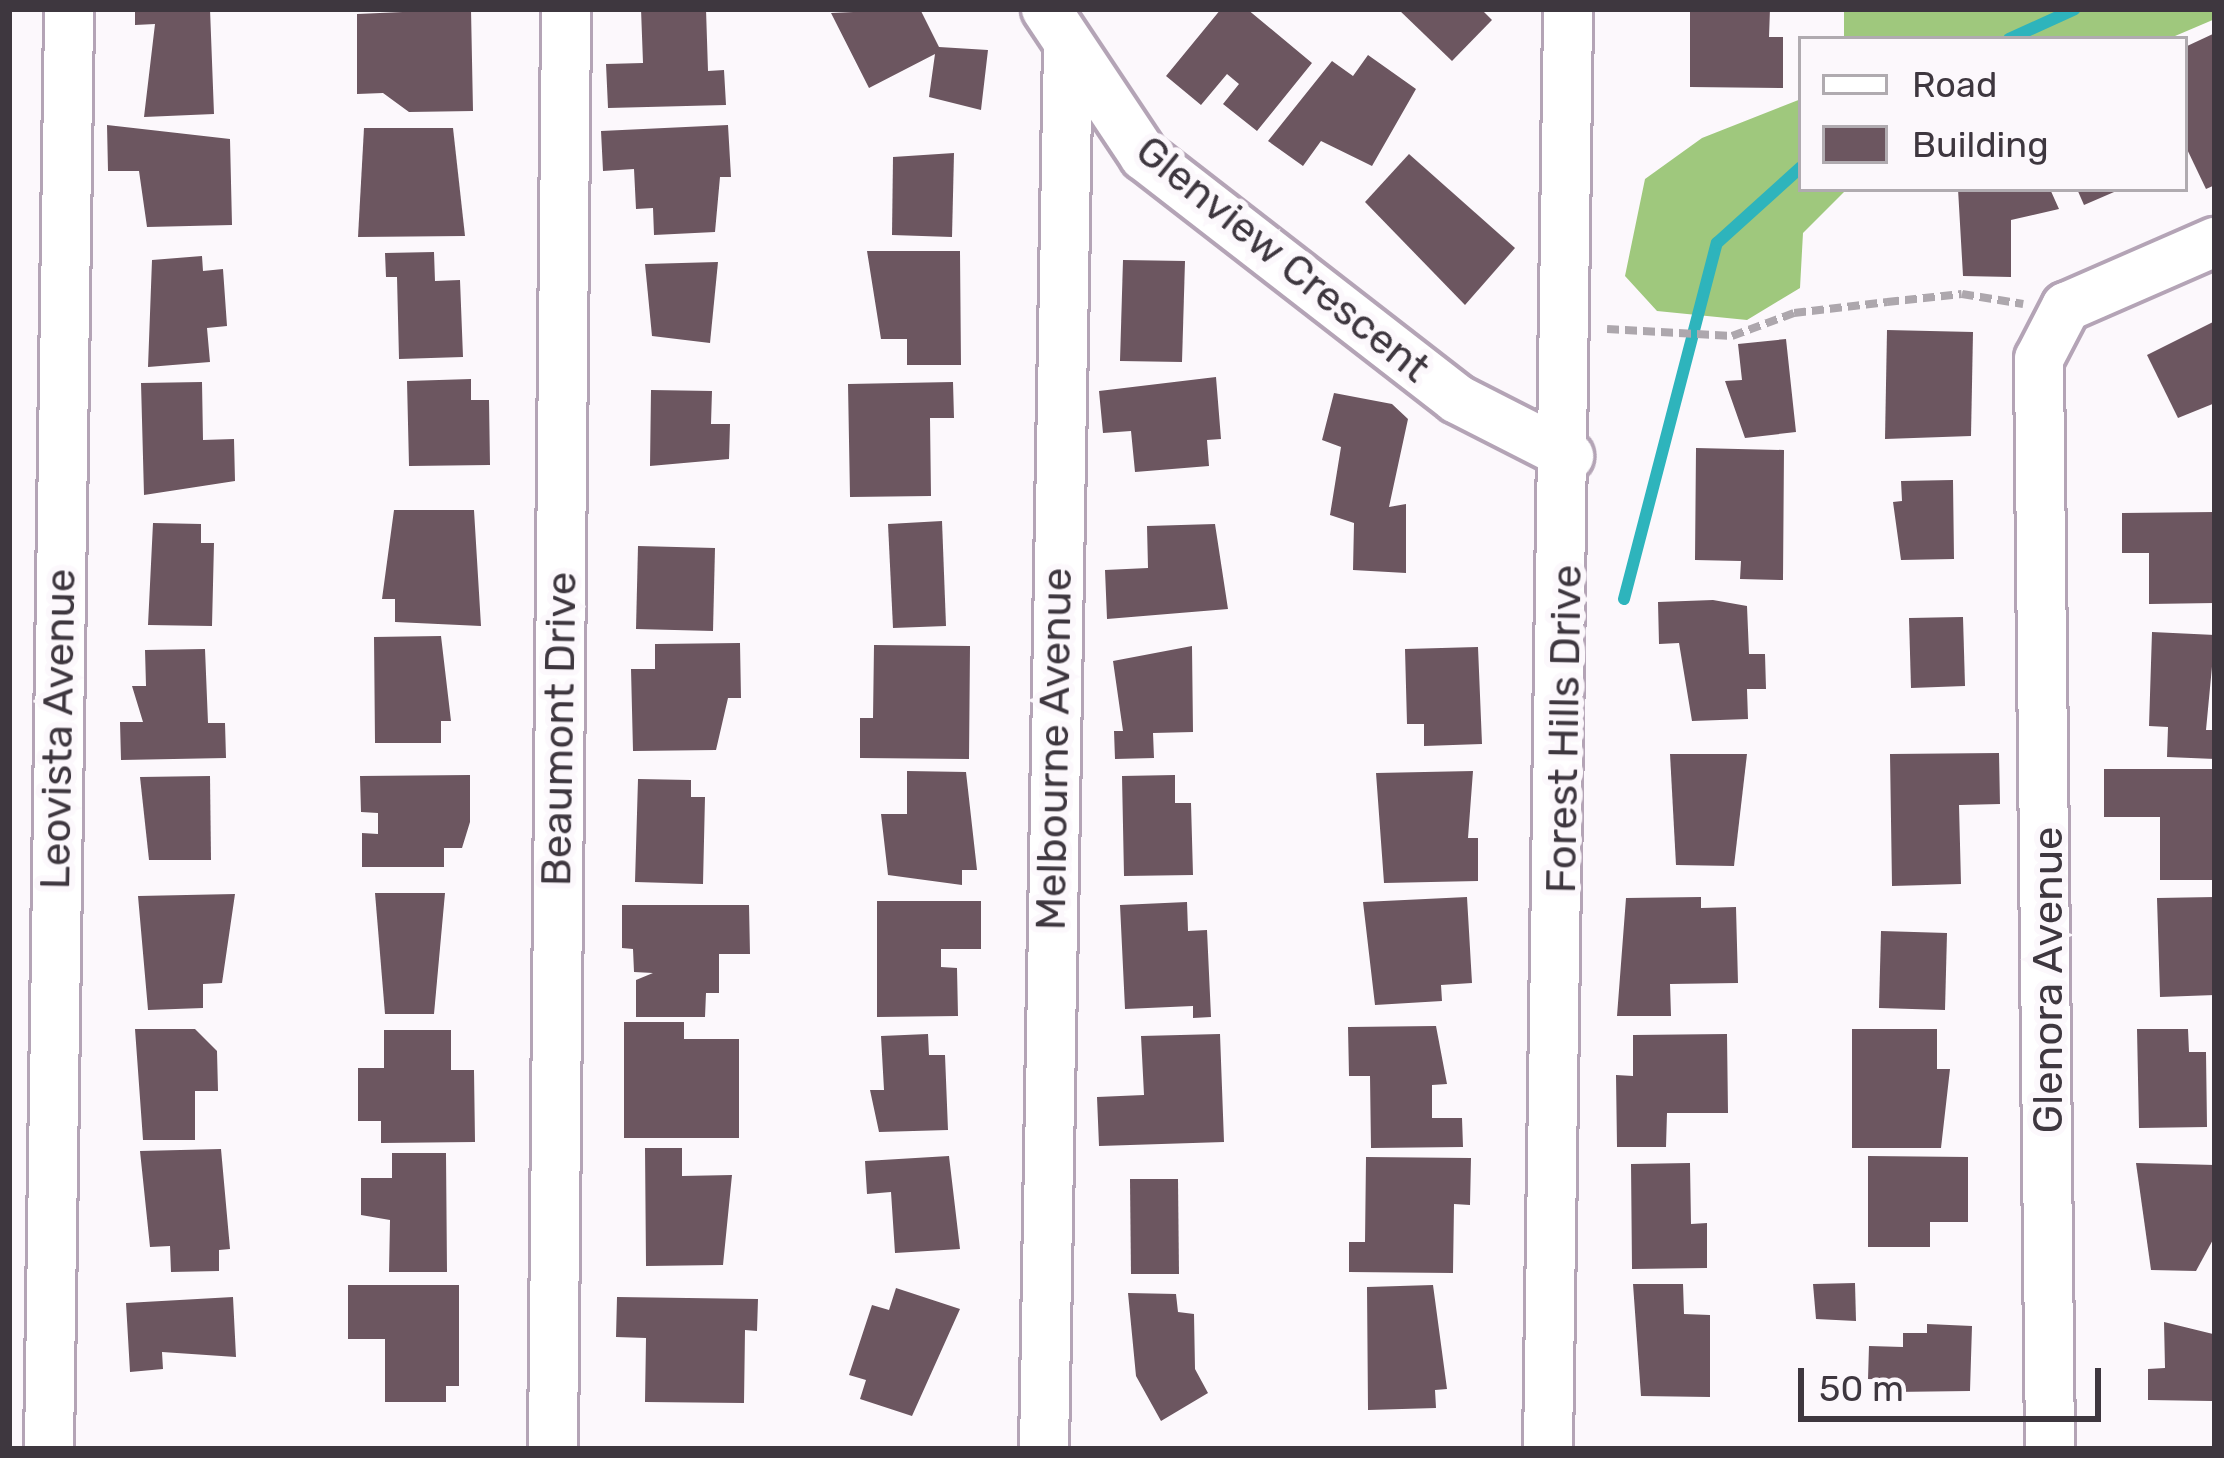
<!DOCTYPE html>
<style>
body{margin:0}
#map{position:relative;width:2224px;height:1458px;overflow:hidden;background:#fcf8fc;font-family:Rubik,sans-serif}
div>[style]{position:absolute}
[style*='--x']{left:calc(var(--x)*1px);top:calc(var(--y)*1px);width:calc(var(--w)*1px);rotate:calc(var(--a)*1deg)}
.forest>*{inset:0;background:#9fc87d}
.stream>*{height:12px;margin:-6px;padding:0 6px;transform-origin:6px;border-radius:6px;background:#2eb4bc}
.building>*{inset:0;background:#6c5660}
.path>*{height:8px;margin-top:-4px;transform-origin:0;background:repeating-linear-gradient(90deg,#ada7ad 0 12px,transparent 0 18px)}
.roads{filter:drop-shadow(3px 0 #b4a4b6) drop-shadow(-3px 0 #b4a4b6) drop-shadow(0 3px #b4a4b6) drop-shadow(0 -3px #b4a4b6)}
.minor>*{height:48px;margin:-24px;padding:0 24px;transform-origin:24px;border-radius:24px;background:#fff}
span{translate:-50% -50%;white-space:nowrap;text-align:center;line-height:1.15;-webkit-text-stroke:12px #fcf8fc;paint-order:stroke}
.street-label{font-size:42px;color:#3e373f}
.frame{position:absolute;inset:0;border:12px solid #3e373f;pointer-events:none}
.legend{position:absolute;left:1798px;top:36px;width:390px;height:156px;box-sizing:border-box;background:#fcf8fc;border:3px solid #b0abb0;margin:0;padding:15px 21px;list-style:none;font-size:36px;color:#3e373f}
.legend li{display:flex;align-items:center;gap:24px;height:60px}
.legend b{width:60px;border:3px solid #b0abb0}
.scale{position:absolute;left:1798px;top:1368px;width:303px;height:54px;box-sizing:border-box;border:6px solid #3e373f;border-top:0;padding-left:15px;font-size:36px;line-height:42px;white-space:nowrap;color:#3e373f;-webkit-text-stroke:9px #fcf8fc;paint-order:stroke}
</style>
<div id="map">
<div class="forest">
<div style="clip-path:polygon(1844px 9px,2215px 9px,2215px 19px,2168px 39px,1844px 39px)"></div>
<div style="clip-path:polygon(1801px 99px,1801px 189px,1847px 189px,1803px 233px,1800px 288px,1747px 320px,1657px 311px,1625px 276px,1645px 179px,1702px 138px)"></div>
</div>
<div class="stream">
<div style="--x:2009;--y:39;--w:72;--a:-24.4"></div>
<div style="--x:1624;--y:599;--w:368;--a:-75.4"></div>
<div style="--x:1717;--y:243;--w:113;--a:-42.1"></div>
</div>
<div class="building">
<div style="clip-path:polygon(135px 9px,210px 9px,214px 114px,144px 117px,155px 24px,135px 25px)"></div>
<div style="clip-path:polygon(471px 9px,473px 111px,409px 112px,383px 93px,357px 94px,357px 14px)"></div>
<div style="clip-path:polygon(641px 9px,706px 9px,708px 71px,724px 70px,726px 105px,608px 108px,606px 64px,643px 63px)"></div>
<div style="clip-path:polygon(920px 9px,939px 47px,988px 50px,981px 110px,929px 97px,935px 54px,869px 88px,831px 13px)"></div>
<div style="clip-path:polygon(1221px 9px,1247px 9px,1312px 63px,1257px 131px,1223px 104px,1239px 84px,1227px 74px,1201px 105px,1166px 76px)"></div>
<div style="clip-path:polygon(1398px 9px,1481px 9px,1492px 20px,1452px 61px)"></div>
<div style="clip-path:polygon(1690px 9px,1770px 9px,1769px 37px,1783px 37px,1783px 88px,1690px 87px)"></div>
<div style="clip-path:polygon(2215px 33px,2215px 185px,2206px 189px,2185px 145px,2185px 47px)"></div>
<div style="clip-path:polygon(1368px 55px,1416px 89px,1372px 166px,1321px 141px,1303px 166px,1268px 141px,1332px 61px,1353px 76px)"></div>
<div style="clip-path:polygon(107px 125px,230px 139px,232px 225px,147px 227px,139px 171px,108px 171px)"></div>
<div style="clip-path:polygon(728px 125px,731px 177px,720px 177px,715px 232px,654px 235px,653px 208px,636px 209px,634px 169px,603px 171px,601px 131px)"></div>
<div style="clip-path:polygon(364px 128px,453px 128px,465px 236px,358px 237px)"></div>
<div style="clip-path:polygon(954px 153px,952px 237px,892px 235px,893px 157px)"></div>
<div style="clip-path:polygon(1409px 154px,1515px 248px,1465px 305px,1365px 202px)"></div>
<div style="clip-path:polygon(1958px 189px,2050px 189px,2059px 209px,2011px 220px,2011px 277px,1963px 276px)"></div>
<div style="clip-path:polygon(2077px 189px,2121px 189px,2084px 205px)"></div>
<div style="clip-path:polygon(867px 251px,960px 251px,961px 365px,907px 365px,907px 339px,881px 339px)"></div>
<div style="clip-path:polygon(434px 252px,435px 281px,460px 280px,463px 357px,399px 359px,397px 277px,386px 277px,385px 253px)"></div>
<div style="clip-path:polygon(202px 256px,203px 271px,223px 269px,227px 326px,207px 328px,210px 362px,148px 367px,152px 260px)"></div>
<div style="clip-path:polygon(1123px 260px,1185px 261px,1182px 362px,1120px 361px)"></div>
<div style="clip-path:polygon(718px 262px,710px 343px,652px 336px,645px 264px)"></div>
<div style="clip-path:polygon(2215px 321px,2215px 403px,2178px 418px,2147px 355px)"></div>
<div style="clip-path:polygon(1887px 330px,1973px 332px,1971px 436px,1885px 439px)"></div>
<div style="clip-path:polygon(1786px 339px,1796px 432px,1745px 438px,1725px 381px,1742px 380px,1738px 344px)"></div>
<div style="clip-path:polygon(1216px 377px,1221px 439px,1207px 440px,1209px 466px,1135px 472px,1131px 431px,1103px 433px,1099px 391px)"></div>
<div style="clip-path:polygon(471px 379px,471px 400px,489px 400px,490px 465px,409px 466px,407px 381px)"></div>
<div style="clip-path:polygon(202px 382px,203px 440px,234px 439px,235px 481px,144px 495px,141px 383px)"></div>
<div style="clip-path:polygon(953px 382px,954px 418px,930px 418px,931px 496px,850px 497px,848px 384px)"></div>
<div style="clip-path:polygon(651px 390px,712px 391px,711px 424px,730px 424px,729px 459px,650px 466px)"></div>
<div style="clip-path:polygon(1334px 393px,1392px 404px,1408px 419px,1389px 507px,1406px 504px,1406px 573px,1353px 570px,1354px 523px,1330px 515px,1341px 447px,1322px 440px)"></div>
<div style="clip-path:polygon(1696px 448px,1784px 450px,1783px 580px,1740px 579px,1741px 561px,1695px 560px)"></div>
<div style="clip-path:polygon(1953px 480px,1954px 559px,1901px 560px,1893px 502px,1902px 501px,1901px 481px)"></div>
<div style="clip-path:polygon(394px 510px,474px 510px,481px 626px,395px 622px,395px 599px,382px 599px)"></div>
<div style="clip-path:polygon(2215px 512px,2215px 603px,2149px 604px,2149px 553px,2122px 553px,2122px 513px)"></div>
<div style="clip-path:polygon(942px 521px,946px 626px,893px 628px,888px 524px)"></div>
<div style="clip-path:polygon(153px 523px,201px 524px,201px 543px,214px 543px,212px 626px,148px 625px)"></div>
<div style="clip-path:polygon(1215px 524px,1228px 609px,1107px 619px,1105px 570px,1148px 568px,1147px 526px)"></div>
<div style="clip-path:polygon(638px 546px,715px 548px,713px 631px,636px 629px)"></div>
<div style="clip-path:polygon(1713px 600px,1747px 606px,1749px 654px,1765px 654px,1766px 689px,1747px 689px,1748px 719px,1692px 721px,1679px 643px,1659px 644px,1658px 602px)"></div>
<div style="clip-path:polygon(1963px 617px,1965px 686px,1911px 688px,1909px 618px)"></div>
<div style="clip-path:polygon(2152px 632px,2215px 635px,2206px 730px,2215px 730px,2215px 759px,2167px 757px,2168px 727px,2149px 726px)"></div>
<div style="clip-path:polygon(441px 636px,451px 721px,441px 721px,441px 743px,375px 743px,374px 637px)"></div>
<div style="clip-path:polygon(740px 643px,741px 698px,728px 698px,716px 750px,633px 751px,631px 669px,655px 669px,655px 644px)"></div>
<div style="clip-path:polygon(874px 645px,970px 646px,969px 759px,860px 758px,860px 718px,873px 718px)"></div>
<div style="clip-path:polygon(1192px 646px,1193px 732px,1153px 733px,1154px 758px,1115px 759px,1114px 731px,1123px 731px,1113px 661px)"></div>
<div style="clip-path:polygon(1478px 647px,1482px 744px,1424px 746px,1424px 724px,1407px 724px,1405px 649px)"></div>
<div style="clip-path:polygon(205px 649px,208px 723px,225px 723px,226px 758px,121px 760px,120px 722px,143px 722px,132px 686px,146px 686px,145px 650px)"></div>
<div style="clip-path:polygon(1999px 753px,2000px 804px,1959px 805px,1961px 884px,1892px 886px,1890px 754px)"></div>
<div style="clip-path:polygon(1670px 754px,1747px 754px,1734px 866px,1676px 865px)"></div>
<div style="clip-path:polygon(2104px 769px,2215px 769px,2215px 880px,2160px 880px,2160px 817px,2104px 817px)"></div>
<div style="clip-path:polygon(907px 771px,966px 772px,977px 870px,962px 870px,962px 885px,888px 875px,881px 814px,907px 814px)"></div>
<div style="clip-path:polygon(1473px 771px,1468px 838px,1478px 838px,1478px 881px,1384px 883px,1376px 773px)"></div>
<div style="clip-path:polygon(470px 775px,470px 822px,462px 848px,444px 848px,444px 867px,362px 867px,362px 833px,378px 834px,378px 813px,361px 812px,360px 776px)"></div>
<div style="clip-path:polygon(1175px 775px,1175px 803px,1191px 803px,1193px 875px,1124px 876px,1122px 776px)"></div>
<div style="clip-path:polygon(210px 776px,211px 860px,149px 860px,140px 777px)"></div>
<div style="clip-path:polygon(638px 779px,691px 780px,691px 797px,705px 797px,703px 884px,635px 882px)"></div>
<div style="clip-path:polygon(375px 893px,445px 893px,434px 1014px,385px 1014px)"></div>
<div style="clip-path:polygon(235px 894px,222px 983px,203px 984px,203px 1008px,148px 1010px,138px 896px)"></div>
<div style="clip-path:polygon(1467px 897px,1472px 983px,1441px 985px,1442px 1001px,1375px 1005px,1363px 902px)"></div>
<div style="clip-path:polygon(1701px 897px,1701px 908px,1736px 907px,1738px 983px,1670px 984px,1671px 1016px,1617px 1016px,1626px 898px)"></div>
<div style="clip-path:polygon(2215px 897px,2215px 995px,2160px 997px,2157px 898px)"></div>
<div style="clip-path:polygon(877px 901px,981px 901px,981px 949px,941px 949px,941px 967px,957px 968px,958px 1016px,877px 1017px)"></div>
<div style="clip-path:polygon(1187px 902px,1188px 931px,1207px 930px,1211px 1017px,1193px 1018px,1193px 1006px,1125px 1009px,1120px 905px)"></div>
<div style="clip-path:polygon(622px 905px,749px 905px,750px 954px,719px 954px,719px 993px,706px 993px,705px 1017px,636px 1017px,636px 980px,653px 973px,634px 972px,633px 949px,622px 948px)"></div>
<div style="clip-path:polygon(1881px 931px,1947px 933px,1945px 1010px,1879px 1008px)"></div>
<div style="clip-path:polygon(624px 1022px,684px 1022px,684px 1039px,739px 1039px,739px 1138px,624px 1138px)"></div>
<div style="clip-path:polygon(1436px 1026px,1447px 1084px,1432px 1085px,1432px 1118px,1462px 1118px,1463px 1147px,1371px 1148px,1370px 1076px,1349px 1076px,1348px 1027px)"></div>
<div style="clip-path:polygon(135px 1029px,195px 1029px,217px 1051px,218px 1091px,195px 1091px,195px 1140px,143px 1140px)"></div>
<div style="clip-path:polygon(1852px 1029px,1937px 1029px,1937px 1069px,1950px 1069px,1941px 1148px,1852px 1148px)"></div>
<div style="clip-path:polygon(2137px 1029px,2188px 1029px,2189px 1052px,2206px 1052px,2207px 1127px,2139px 1128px)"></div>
<div style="clip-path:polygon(384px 1030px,451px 1030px,451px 1070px,474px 1070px,475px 1142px,381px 1143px,381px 1121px,358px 1121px,358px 1068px,384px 1068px)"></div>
<div style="clip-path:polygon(928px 1034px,929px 1055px,945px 1055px,948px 1130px,879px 1132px,870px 1090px,884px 1090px,881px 1036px)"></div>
<div style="clip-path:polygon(1220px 1034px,1224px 1142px,1099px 1146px,1097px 1097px,1144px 1095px,1141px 1036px)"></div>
<div style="clip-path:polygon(1727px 1034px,1728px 1113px,1667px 1113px,1666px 1147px,1617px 1147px,1616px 1075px,1633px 1076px,1633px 1035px)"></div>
<div style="clip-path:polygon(645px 1148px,682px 1148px,682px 1176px,732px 1175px,723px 1265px,646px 1266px)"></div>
<div style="clip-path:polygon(221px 1149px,230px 1249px,219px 1250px,219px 1271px,171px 1272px,170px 1246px,150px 1247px,140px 1151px)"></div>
<div style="clip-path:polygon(392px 1153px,446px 1153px,447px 1272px,389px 1272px,390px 1220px,361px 1215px,361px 1178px,392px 1178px)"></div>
<div style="clip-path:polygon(949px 1156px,960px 1249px,895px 1253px,891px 1192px,867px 1194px,865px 1161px)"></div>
<div style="clip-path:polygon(1868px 1156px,1968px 1157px,1968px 1222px,1930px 1222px,1930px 1247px,1868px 1247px)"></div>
<div style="clip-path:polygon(1366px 1157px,1471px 1158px,1470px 1205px,1454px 1204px,1453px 1273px,1349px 1272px,1349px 1242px,1365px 1242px)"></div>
<div style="clip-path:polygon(1690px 1163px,1691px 1224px,1707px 1223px,1707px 1268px,1632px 1269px,1631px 1164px)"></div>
<div style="clip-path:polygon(2136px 1163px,2215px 1165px,2215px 1236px,2196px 1271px,2151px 1270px)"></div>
<div style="clip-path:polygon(1130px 1179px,1178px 1179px,1179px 1274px,1131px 1274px)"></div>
<div style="clip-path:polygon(1855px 1283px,1856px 1321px,1816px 1319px,1813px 1284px)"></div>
<div style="clip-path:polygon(1633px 1284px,1683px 1284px,1684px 1314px,1710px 1315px,1710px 1397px,1641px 1396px)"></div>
<div style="clip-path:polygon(348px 1285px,459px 1285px,459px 1386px,446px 1386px,446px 1402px,385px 1402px,385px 1339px,348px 1339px)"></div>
<div style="clip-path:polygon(1433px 1285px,1447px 1389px,1435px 1390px,1436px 1408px,1368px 1410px,1367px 1287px)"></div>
<div style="clip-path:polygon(896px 1288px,960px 1309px,912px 1416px,860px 1399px,866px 1380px,849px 1375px,872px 1305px,889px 1310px)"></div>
<div style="clip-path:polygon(1128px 1293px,1176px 1294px,1178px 1312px,1194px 1314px,1195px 1369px,1208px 1393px,1161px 1421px,1136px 1376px)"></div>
<div style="clip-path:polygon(233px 1297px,236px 1357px,162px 1352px,163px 1369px,130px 1372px,126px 1303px)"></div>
<div style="clip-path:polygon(617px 1297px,758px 1299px,757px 1331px,745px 1330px,744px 1403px,645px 1402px,646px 1338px,616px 1337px)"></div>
<div style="clip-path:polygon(2164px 1322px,2213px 1334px,2212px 1401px,2148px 1400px,2148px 1369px,2165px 1368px)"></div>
<div style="clip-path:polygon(1927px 1324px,1972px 1326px,1970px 1391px,1892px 1392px,1892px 1380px,1868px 1379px,1869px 1346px,1903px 1347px,1903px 1333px,1927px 1333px)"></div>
</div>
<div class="path">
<div style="--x:1607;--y:329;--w:125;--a:3.2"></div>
<div style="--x:1732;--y:336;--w:66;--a:-20.4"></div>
<div style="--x:1794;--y:313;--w:94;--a:-6.7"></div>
<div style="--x:1887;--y:302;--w:75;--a:-6.1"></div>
<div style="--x:1962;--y:294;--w:62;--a:9.3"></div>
</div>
<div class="roads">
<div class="minor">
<div style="--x:1046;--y:9;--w:177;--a:56.3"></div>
<div style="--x:1144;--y:156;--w:396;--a:37.8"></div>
<div style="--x:1457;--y:399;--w:126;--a:27"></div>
<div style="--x:49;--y:1449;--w:1440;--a:-89.2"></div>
<div style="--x:553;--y:1449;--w:1440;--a:-89.48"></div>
<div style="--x:1044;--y:1449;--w:1399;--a:-89.02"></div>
<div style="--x:1548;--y:1449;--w:1440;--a:-89.2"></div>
<div style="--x:2050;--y:1449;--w:1090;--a:-90.58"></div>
<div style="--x:2039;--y:359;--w:59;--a:-62.6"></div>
<div style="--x:2066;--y:307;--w:163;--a:-23.6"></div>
</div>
</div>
<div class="street-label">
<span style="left:1283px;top:259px;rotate:39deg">Glenview Crescent</span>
<span style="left:58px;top:729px;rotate:-89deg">Leovista Avenue</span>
<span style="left:559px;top:729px;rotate:-89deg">Beaumont Drive</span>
<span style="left:1564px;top:729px;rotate:-89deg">Forest Hills Drive</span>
<span style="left:1054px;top:749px;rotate:-89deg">Melbourne Avenue</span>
<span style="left:2048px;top:980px;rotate:-90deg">Glenora Avenue</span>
</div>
<div class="frame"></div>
<ul class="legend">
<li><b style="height:15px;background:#fff"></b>Road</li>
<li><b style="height:33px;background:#6c5660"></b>Building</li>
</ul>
<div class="scale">50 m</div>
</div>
